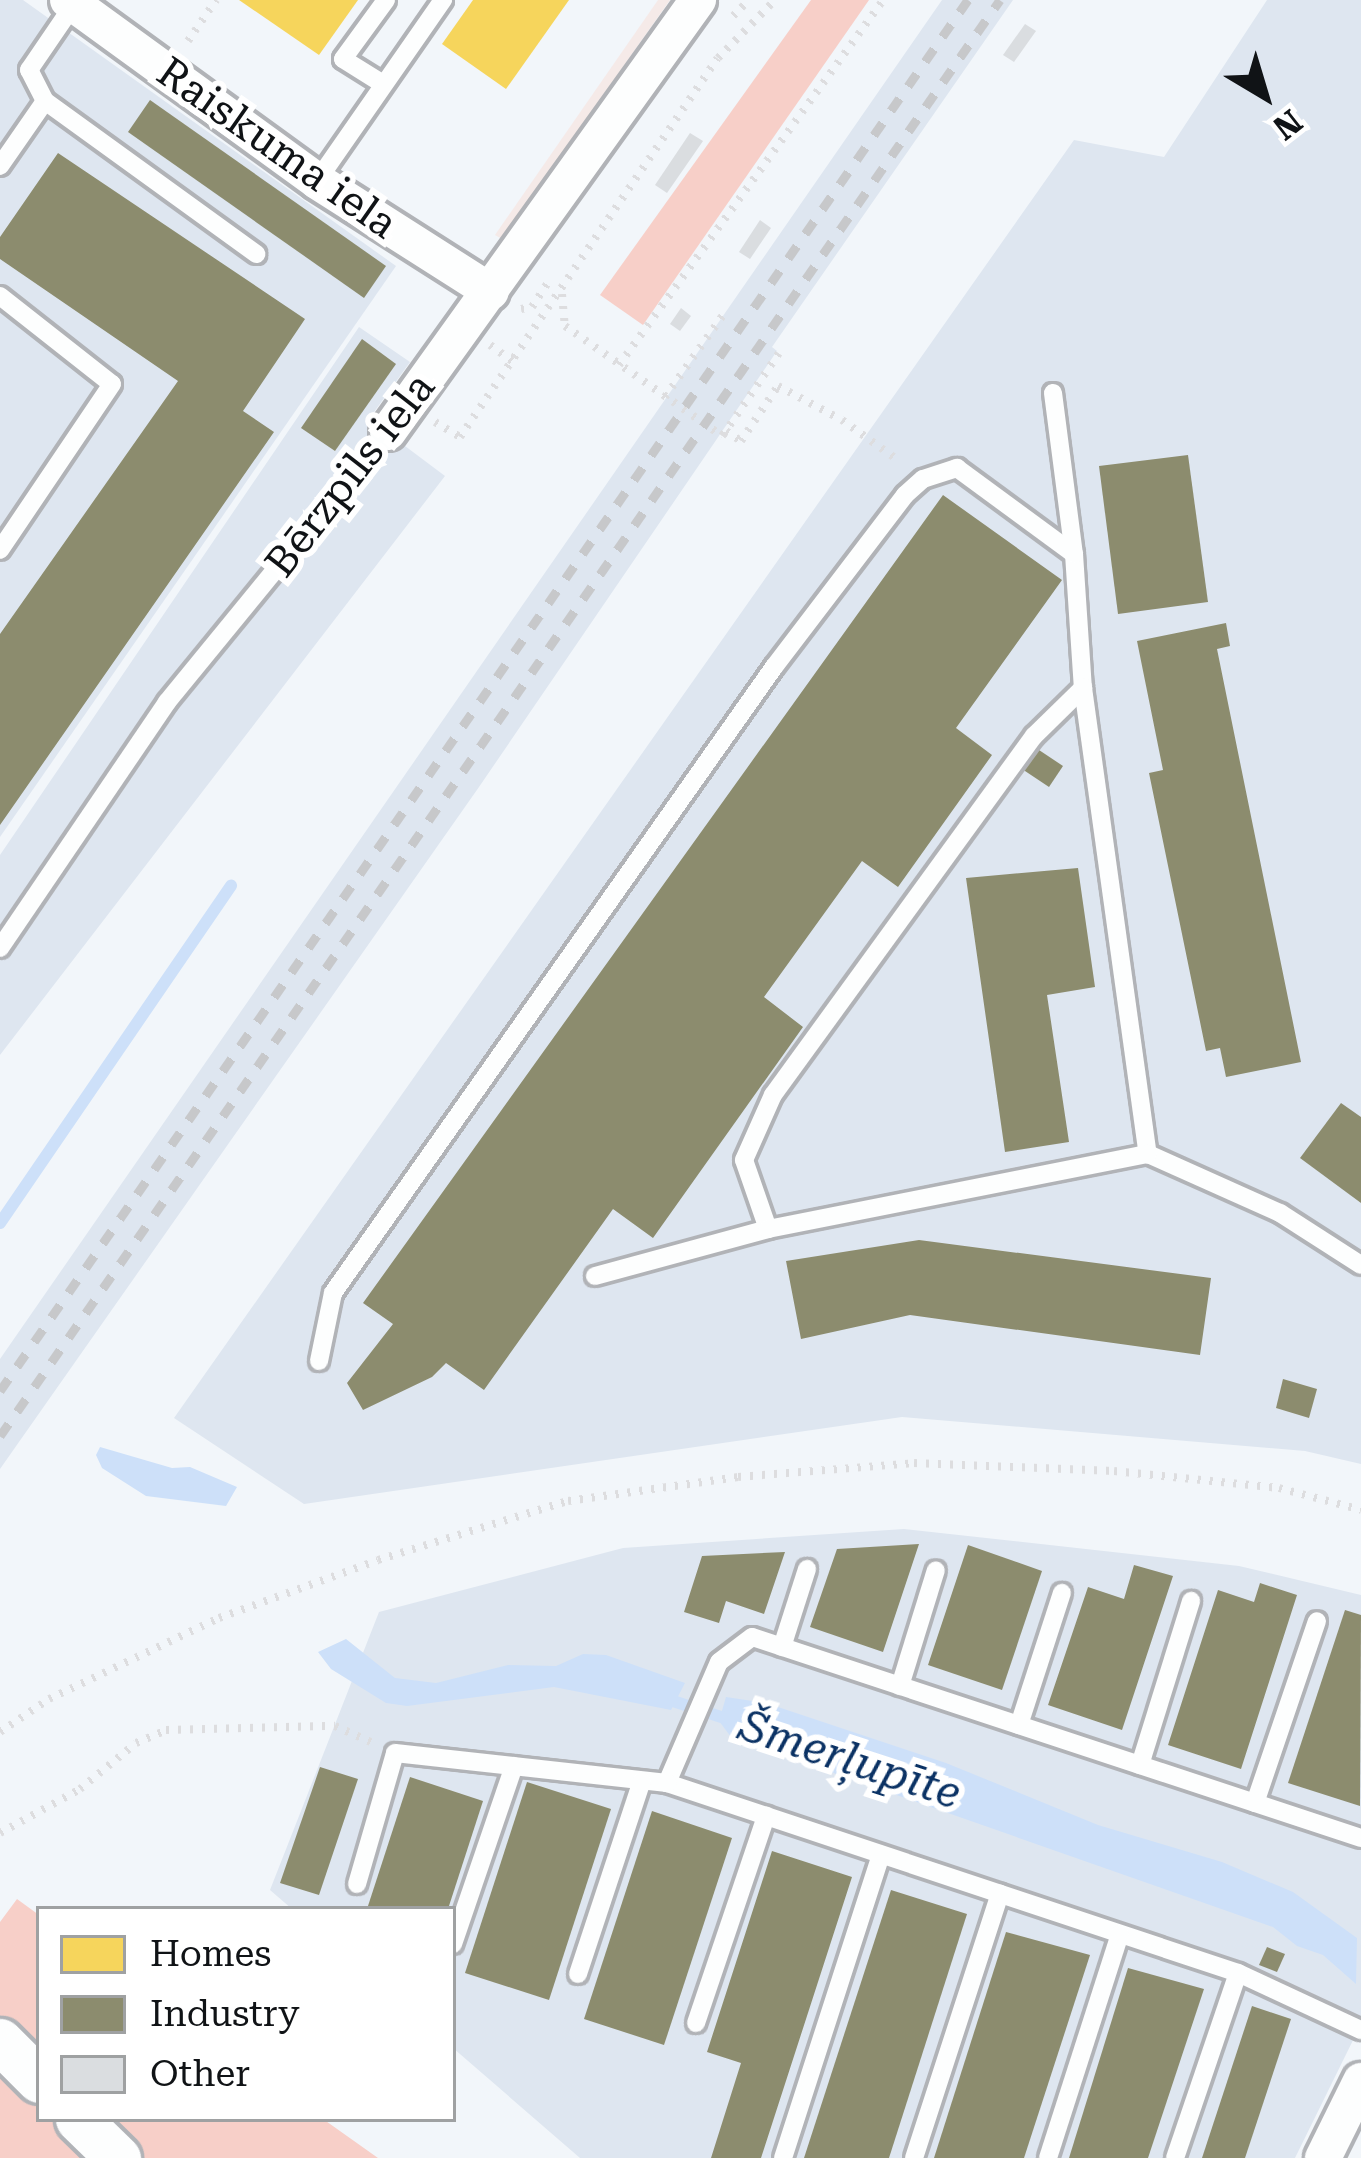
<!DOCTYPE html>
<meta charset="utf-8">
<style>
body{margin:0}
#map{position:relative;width:1361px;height:2158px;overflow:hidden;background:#f2f6fa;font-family:"Roboto Serif",serif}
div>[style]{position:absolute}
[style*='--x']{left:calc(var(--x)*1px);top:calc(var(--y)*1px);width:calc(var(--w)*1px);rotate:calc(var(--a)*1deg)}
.built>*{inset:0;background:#dee6f0}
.green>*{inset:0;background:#f5eae8}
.forest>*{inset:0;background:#f7cfc8}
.water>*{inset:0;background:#cde0f9}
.homes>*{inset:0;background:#f6d55c}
.industry>*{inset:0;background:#8c8c6e}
.stream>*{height:12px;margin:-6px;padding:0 6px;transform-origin:6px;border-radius:6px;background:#cde0f9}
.building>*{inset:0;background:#dadde0}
.path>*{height:8px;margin-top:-4px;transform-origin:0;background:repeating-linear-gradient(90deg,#dddddf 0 3px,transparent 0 12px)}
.roads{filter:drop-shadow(3px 0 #b1b3b7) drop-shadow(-3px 0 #b1b3b7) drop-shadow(0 3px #b1b3b7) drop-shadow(0 -3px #b1b3b7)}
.service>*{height:18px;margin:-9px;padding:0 9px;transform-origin:9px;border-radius:9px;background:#fdfefe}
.minor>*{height:36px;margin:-18px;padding:0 18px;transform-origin:18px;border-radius:18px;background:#fdfefe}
.tertiary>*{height:45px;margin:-22.5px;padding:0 22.5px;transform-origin:22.5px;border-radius:22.5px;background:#fdfefe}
.rail>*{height:9px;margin-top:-4.5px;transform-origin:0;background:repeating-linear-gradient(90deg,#c7c8ca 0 15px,transparent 0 30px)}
span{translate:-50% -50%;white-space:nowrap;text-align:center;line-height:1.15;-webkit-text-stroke:12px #fff;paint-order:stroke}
.street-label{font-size:42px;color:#101316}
.water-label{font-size:45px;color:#0b3264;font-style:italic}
.legend{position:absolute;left:36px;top:1906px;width:420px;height:216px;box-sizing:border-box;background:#fff;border:3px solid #9fa1a2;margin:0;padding:15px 21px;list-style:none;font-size:36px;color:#101316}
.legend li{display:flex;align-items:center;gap:24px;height:60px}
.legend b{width:60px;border:3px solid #9fa1a2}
.north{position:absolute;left:1205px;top:36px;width:120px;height:120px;-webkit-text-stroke:9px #fff;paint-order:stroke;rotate:142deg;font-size:33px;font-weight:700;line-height:48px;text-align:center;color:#101316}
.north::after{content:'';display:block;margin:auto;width:42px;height:54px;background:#101316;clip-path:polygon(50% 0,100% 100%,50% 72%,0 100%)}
</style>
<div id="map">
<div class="built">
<div style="clip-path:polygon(0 0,23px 0,396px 266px,0 837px)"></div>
<div style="clip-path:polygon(942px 0,1013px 0,772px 347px,777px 351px,479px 787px,0 1469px,0 1359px)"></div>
<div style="clip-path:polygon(1267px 0,1361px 0,1361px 1464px,1305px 1451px,902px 1417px,304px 1504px,174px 1418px,1074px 140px,1164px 157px)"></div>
<div style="clip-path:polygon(359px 327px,410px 362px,369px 419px,445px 476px,0 1055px,0 855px)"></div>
<div style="clip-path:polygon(904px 1529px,1239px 1566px,1361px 1595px,1361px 2024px,1295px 2158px,580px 2158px,453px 2048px,453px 1909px,292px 1909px,270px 1890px,379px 1612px,623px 1548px)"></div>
</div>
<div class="green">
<div style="clip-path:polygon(658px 0,670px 0,502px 239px,495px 235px)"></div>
</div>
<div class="forest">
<div style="clip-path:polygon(811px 0,869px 0,643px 325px,600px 295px)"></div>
<div style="clip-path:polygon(17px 1899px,39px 1915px,39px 2119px,323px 2119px,378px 2158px,0 2158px,0 1922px)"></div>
</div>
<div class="water">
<div style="clip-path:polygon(100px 1447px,172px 1468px,190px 1467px,237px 1487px,226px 1506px,146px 1496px,102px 1468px,96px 1455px)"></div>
<div style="clip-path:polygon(346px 1639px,395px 1678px,436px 1683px,508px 1665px,556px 1666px,583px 1654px,606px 1655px,685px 1683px,671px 1710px,554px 1687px,407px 1706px,386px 1703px,331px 1669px,318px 1652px)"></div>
<div style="clip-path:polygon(726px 1697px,766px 1703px,946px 1763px,1098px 1825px,1222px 1862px,1293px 1892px,1357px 1938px,1356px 1984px,1323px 1955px,1297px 1946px,1273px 1927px,731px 1737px,719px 1721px)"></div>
</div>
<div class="homes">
<div style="clip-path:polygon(239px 0,358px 0,319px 55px)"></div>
<div style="clip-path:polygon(473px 0,569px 0,506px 89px,442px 44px)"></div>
</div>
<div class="industry">
<div style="clip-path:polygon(150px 100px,386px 266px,364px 298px,128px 132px)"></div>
<div style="clip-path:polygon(58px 153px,305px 319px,243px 411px,274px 432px,0 825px,0 634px,178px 381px,0 259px,0 237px)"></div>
<div style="clip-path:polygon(362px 339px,396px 364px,335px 451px,301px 428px)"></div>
<div style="clip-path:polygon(1188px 455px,1208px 602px,1118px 614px,1099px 466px)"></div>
<div style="clip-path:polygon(943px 495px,1062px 580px,956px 728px,992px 755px,898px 887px,862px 861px,764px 997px,803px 1027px,653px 1238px,613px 1209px,484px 1390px,446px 1363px,432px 1377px,363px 1410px,347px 1383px,393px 1324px,363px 1303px)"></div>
<div style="clip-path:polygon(1226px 623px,1230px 646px,1217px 649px,1301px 1062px,1226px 1077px,1220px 1048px,1206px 1051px,1149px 773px,1163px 770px,1137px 641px)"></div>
<div style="clip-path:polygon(1036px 748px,1063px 766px,1049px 787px,1022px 769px)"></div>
<div style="clip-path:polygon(1078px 868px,1095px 987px,1047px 995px,1069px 1142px,1005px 1152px,966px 878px)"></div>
<div style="clip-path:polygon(1341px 1103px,1361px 1117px,1361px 1203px,1300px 1158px)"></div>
<div style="clip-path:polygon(919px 1240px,1211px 1278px,1200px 1355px,910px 1315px,801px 1339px,786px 1261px)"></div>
<div style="clip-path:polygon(1283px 1379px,1317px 1389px,1309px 1418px,1276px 1408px)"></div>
<div style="clip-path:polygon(919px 1544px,883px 1652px,810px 1627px,837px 1549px)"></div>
<div style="clip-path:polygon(968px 1545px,1042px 1571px,1002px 1690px,928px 1665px)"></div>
<div style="clip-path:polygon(785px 1552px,764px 1614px,726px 1601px,719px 1623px,684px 1612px,702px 1556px)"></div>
<div style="clip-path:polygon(1134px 1565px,1173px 1576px,1122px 1730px,1048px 1705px,1088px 1587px,1124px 1599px)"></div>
<div style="clip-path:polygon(1260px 1583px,1297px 1595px,1241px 1769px,1168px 1745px,1218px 1590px,1254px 1602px)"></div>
<div style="clip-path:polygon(1345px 1610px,1361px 1615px,1360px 1806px,1288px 1783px)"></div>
<div style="clip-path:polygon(320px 1767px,358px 1779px,319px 1895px,280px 1883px)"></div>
<div style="clip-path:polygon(410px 1777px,483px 1801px,448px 1909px,367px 1909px)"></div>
<div style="clip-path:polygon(527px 1782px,611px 1809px,549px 2000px,465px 1973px)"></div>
<div style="clip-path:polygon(652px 1811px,732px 1838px,664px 2045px,584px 2019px)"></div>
<div style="clip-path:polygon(772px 1851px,852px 1877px,761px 2158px,711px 2158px,741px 2063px,707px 2052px)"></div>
<div style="clip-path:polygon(891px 1890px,967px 1914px,889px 2158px,804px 2158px)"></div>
<div style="clip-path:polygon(1006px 1932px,1090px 1955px,1024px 2158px,934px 2158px)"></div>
<div style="clip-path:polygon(1267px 1947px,1285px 1954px,1277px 1972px,1259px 1965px)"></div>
<div style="clip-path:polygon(1128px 1968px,1204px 1989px,1148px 2158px,1069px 2158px)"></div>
<div style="clip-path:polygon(1252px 2006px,1291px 2019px,1245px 2158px,1202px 2158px)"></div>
</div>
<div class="stream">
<div style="--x:0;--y:1223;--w:409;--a:-55.6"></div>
<div style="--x:664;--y:1698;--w:70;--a:18.4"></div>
</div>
<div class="building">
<div style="clip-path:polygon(1025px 24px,1036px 31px,1014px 62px,1003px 55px)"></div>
<div style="clip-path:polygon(690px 133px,703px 141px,667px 193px,655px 185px)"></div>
<div style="clip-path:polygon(760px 220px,771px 228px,750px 259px,739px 252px)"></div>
<div style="clip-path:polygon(681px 308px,691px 316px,680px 331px,670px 324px)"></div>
</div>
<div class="path">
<div style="--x:733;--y:16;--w:23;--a:-45"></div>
<div style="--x:188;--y:41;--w:50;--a:-55.7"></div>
<div style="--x:562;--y:294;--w:32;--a:85"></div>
<div style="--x:565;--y:326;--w:192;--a:35"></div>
<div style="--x:722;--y:436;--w:6;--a:-51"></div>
<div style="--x:726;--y:431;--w:18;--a:34"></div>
<div style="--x:741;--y:441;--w:66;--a:-56.1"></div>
<div style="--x:778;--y:386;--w:72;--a:28"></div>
<div style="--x:842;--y:420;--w:70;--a:35.7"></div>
<div style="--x:521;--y:309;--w:11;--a:-10"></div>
<div style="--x:532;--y:307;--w:33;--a:-57"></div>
<div style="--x:490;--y:345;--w:29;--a:36"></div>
<div style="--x:619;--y:365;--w:450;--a:-54.1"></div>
<div style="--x:665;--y:397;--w:100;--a:-54.7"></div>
<div style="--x:435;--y:422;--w:29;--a:31"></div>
<div style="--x:460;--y:437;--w:458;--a:-55.8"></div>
<div style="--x:718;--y:58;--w:81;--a:-45.5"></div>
<div style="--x:723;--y:435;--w:99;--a:-55.7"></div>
<div style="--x:0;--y:1732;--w:59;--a:-34"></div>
<div style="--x:49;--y:1699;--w:188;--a:-25.5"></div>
<div style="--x:219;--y:1618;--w:169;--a:-20"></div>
<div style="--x:378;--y:1560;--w:199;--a:-17.3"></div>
<div style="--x:568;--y:1501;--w:172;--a:-8"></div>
<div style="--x:738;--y:1477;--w:177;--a:-4.5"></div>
<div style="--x:914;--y:1463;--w:200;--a:2.3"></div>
<div style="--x:1114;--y:1471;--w:166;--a:5.9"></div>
<div style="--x:1279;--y:1488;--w:85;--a:15"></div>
<div style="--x:0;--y:1833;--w:91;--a:-28.8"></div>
<div style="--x:80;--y:1789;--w:72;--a:-39.4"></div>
<div style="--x:136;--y:1743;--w:33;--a:-23"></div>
<div style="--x:166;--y:1730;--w:169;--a:-1.4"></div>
<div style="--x:335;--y:1726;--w:42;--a:24.1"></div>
</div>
<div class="roads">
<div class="service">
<div style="--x:383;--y:84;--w:47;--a:-148"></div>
<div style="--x:343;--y:59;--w:73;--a:-53.9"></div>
<div style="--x:45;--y:101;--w:35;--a:-117"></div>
<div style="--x:29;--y:70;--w:80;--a:-55.7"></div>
<div style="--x:0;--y:166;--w:79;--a:-55.3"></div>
<div style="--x:45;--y:101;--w:261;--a:35.9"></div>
<div style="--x:317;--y:181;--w:221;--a:-55.2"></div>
<div style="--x:0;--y:296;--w:142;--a:38.2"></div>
<div style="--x:112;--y:384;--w:200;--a:124"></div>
<div style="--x:1053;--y:393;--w:162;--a:82.6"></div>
<div style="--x:1074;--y:554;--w:134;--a:86.2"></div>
<div style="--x:1083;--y:688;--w:471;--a:82.1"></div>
<div style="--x:1148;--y:1154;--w:145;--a:24.1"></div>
<div style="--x:1280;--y:1213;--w:96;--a:32.7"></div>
<div style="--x:0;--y:948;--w:297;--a:-55.8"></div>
<div style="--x:167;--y:702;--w:349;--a:-50.7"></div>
<div style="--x:768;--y:1229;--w:73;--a:-109.2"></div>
<div style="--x:744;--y:1160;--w:71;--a:-66"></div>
<div style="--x:773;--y:1095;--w:444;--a:-54"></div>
<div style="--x:1034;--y:736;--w:69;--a:-44.4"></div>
<div style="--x:595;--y:1276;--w:179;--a:-15.2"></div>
<div style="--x:768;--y:1229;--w:387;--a:-11.2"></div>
<div style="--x:319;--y:1361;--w:69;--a:-78.4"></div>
<div style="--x:333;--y:1293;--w:766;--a:-54.84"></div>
<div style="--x:774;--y:667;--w:216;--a:-52.7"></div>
<div style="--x:905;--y:495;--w:24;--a:-42"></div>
<div style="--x:923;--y:479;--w:36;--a:-18"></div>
<div style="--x:957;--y:468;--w:145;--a:36.3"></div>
<div style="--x:782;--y:1647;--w:82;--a:-72.2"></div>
<div style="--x:900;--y:1686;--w:121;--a:-72.8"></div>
<div style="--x:1019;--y:1725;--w:139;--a:-72"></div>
<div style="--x:1140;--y:1765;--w:172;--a:-72.7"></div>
<div style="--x:1255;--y:1803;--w:192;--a:-71.2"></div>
<div style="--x:1361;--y:1838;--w:641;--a:-161.73"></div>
<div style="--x:752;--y:1637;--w:41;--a:142.9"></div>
<div style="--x:719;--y:1662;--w:132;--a:113.3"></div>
<div style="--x:667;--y:1783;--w:602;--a:18.4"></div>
<div style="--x:1238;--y:1973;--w:136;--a:24.9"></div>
<div style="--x:357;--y:1884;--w:136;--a:-73.8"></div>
<div style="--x:395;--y:1753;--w:274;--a:6.3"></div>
<div style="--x:453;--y:1944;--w:188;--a:-71.1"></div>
<div style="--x:578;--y:1974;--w:203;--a:-71.7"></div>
<div style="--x:696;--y:2023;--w:219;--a:-71.3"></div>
<div style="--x:783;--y:2158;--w:319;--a:-72.1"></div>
<div style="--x:914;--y:2158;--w:278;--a:-72"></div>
<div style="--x:1048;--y:2158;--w:235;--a:-72.2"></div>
<div style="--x:1175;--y:2158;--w:195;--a:-71.2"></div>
</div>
<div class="minor">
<div style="--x:68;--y:0;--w:308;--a:36"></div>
<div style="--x:317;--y:181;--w:206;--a:32.5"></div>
<div style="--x:388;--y:432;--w:532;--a:-54.34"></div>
<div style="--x:1323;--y:2158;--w:86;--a:-63.7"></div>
</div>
<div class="tertiary">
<div style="--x:0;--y:2041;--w:55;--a:45"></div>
<div style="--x:78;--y:2119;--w:56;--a:44.3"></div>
</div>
</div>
<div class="rail">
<div style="--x:0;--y:1391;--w:1695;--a:-55.17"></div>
<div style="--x:0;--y:1436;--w:1750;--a:-55.15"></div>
</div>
<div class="street-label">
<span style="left:277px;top:148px;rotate:35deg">Raiskuma iela</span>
<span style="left:350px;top:475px;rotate:-52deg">Bērzpils iela</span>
</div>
<div class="water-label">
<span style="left:850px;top:1759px;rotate:18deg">Šmerļupīte</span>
</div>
<ul class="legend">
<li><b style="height:33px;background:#f6d55c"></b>Homes</li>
<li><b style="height:33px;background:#8c8c6e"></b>Industry</li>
<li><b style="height:33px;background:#dadde0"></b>Other</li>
</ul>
<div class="north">N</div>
</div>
